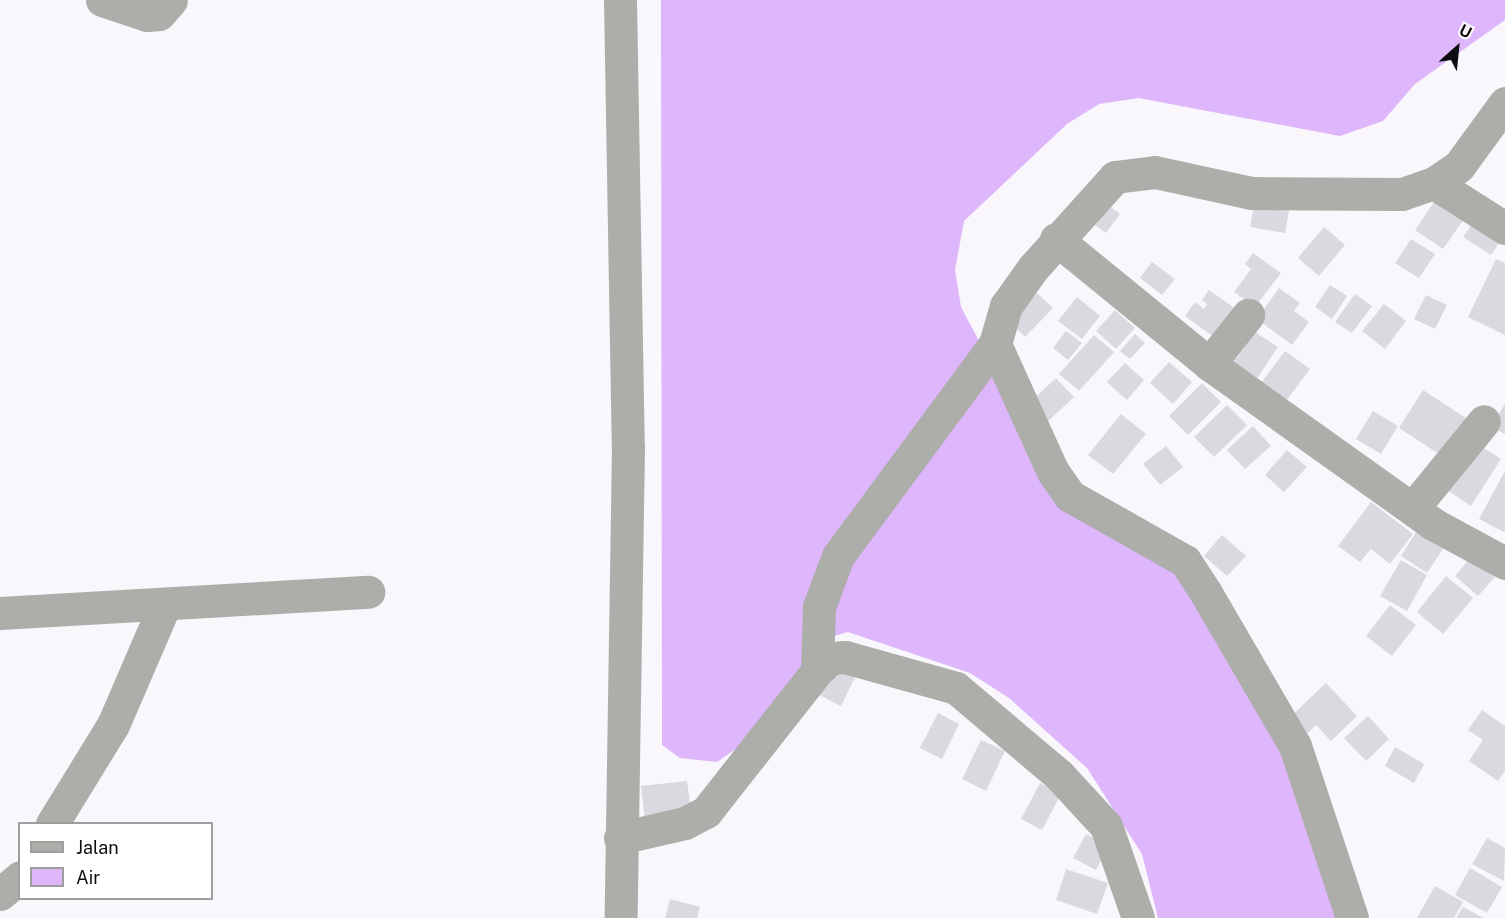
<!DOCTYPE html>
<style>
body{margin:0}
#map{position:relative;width:1505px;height:918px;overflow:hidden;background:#f9f6fc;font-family:"Public Sans",sans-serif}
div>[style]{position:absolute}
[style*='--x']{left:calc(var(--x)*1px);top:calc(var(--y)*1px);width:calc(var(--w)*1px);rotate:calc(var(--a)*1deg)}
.water>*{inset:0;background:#ddb6fb}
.building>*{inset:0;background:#dcd8df}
.minor>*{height:33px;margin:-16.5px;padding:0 16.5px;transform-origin:16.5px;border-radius:16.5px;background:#adadaa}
span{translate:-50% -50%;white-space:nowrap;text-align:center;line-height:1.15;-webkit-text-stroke:6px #fff;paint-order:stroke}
.legend{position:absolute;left:18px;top:822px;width:195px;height:78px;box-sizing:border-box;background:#fff;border:2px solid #9e9e9f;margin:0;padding:8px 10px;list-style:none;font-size:18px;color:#0d0c0e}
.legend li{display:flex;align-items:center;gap:12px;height:30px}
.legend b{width:30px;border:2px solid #9e9e9f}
.north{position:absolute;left:1427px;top:18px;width:60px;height:60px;-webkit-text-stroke:4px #fff;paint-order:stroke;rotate:27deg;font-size:16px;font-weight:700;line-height:24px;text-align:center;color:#0d0c0e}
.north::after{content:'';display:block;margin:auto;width:21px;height:27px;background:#0d0c0e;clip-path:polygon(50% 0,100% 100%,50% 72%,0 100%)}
</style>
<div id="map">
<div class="water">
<div style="clip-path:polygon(661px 0,1505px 0,1505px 20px,1415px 84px,1383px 121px,1340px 136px,1139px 98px,1099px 104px,1067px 124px,964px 221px,955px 270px,961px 307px,1048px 471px,1165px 561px,1191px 590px,1268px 712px,1344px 918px,1158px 918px,1142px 854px,1087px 768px,1009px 698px,970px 673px,848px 632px,828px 638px,759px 733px,717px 762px,680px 758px,662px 745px)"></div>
</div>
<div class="building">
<div style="clip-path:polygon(1436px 199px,1464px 219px,1443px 249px,1415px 230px)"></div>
<div style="clip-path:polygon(1101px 200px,1120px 214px,1106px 233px,1087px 219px)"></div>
<div style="clip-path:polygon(1254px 205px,1289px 211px,1285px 233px,1250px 227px)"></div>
<div style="clip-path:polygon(1476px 218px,1504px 236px,1491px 255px,1463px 237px)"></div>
<div style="clip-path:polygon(1324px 227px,1345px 245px,1319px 276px,1298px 258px)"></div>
<div style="clip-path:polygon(1411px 239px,1435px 254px,1419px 278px,1395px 263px)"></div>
<div style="clip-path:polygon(1253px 253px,1281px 273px,1255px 307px,1234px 292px,1251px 269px,1245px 264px)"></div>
<div style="clip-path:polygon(1496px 259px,1505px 263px,1505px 335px,1468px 317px)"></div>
<div style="clip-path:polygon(1152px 262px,1175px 279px,1162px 295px,1140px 278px)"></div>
<div style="clip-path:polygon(1330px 285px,1347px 296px,1332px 319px,1315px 307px)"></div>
<div style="clip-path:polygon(1279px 288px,1300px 303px,1294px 311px,1309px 322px,1292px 345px,1257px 319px)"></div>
<div style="clip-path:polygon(1209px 290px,1243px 314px,1222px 343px,1185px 316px,1195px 302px,1204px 309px,1207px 304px,1202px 300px)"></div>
<div style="clip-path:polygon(1037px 293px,1053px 308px,1025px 337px,1009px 321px)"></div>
<div style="clip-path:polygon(1355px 294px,1372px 306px,1352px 333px,1335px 322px)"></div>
<div style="clip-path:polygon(1426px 295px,1447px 305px,1435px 329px,1414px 319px)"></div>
<div style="clip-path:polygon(1077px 297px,1100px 316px,1082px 339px,1058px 321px)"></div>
<div style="clip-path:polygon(1384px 304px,1406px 321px,1385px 349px,1362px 331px)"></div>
<div style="clip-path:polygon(1115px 310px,1135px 328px,1116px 349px,1096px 331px)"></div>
<div style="clip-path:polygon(1066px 331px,1082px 343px,1068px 360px,1053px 348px)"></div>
<div style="clip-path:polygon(1255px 332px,1278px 347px,1254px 383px,1223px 362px,1229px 353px,1237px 358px)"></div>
<div style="clip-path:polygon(1135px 334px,1145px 343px,1130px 359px,1120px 351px)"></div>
<div style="clip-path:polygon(1094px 335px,1114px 352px,1079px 391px,1059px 374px)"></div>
<div style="clip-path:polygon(1285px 351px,1310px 369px,1286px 401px,1261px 383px)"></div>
<div style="clip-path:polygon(1169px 362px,1192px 382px,1173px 404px,1150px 383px)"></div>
<div style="clip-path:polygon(1125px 363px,1144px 380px,1127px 400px,1107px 382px)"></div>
<div style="clip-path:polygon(1056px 378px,1074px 397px,1046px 423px,1028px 404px)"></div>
<div style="clip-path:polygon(1202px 383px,1221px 402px,1188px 435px,1169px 416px)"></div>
<div style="clip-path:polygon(1423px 390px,1466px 418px,1442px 456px,1399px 428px)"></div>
<div style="clip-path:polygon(1505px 403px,1505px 434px,1492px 427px)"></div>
<div style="clip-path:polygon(1227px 405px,1247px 425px,1214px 457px,1194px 437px)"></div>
<div style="clip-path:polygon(1373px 411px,1398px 426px,1381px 454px,1356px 439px)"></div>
<div style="clip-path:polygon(1121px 414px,1146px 434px,1113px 474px,1088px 455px)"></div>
<div style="clip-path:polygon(1253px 426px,1271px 446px,1245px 469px,1227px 450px)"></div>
<div style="clip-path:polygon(1473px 441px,1501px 459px,1471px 506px,1444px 488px)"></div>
<div style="clip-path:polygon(1166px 446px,1183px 467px,1160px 485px,1143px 464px)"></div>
<div style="clip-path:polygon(1287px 450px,1307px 467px,1284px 492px,1265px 475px)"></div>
<div style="clip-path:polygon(1505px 471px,1505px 530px,1504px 532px,1479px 519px)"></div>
<div style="clip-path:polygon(1371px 502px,1413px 534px,1390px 564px,1371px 549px,1360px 562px,1338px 546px)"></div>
<div style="clip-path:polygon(1416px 532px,1443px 549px,1427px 573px,1401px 556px)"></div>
<div style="clip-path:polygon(1222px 535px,1246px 556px,1227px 576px,1204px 556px)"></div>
<div style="clip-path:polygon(1471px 557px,1495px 577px,1478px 596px,1455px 576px)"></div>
<div style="clip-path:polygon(1401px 560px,1427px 575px,1407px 611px,1380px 596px)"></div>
<div style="clip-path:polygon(1446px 576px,1473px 598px,1443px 634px,1417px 612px)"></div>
<div style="clip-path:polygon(1390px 605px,1416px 625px,1392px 656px,1366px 636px)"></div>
<div style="clip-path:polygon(832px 663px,856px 675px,841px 706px,817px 694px)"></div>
<div style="clip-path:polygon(1326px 683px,1357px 716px,1331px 741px,1316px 725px,1303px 738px,1286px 721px)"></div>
<div style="clip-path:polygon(1482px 710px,1505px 726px,1505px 771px,1498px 781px,1469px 761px,1483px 740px,1468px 730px)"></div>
<div style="clip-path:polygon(938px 713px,959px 724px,942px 759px,920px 748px)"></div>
<div style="clip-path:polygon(1368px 716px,1389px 739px,1366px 761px,1344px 738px)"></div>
<div style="clip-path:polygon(981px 740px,1005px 751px,986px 791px,962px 779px)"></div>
<div style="clip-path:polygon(1395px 747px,1424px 764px,1414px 783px,1385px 766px)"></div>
<div style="clip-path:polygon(687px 781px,692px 817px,645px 822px,641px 786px)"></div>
<div style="clip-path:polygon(1040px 783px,1061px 794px,1042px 830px,1021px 819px)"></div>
<div style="clip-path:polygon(1086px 834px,1109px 845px,1096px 870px,1073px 858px)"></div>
<div style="clip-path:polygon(1487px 838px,1505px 848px,1504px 881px,1472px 864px)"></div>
<div style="clip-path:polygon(1470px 868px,1502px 887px,1487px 913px,1455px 895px)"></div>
<div style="clip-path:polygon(1066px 869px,1108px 883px,1097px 914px,1056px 900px)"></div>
<div style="clip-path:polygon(1435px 886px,1463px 902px,1454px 918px,1417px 918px)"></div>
<div style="clip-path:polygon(670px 899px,700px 907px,697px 918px,665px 918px)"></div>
<div style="clip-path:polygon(1463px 907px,1484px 918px,1456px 918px)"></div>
</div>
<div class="minor">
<div style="--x:102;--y:0;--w:47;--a:18.4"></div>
<div style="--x:147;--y:15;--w:12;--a:-5"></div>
<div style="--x:159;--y:14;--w:18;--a:-49"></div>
<div style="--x:620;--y:0;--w:447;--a:89"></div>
<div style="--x:628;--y:447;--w:471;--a:90.9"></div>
<div style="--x:1434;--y:183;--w:84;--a:32.4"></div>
<div style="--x:1056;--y:239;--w:198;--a:39.2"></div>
<div style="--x:1209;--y:364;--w:275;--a:35.5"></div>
<div style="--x:1433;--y:524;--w:82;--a:28.4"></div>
<div style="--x:1209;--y:364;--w:63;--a:-51.5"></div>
<div style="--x:1413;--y:508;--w:112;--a:-50.8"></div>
<div style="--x:0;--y:613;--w:369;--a:-3.3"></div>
<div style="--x:817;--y:671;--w:64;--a:-88.2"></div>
<div style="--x:819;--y:607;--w:54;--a:-69.6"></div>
<div style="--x:838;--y:556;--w:264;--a:-53.5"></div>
<div style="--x:52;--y:824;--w:116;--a:-58.4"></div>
<div style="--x:113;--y:725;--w:132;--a:-66.7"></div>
<div style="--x:620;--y:838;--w:67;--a:-13"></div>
<div style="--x:685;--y:823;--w:24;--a:-28"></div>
<div style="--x:706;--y:812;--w:179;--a:-51.8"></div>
<div style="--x:817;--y:671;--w:19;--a:-43"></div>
<div style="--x:831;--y:658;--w:14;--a:-4"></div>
<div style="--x:845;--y:657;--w:115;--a:15.6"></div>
<div style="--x:956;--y:688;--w:135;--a:40.2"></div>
<div style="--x:1059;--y:775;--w:69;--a:47.3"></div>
<div style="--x:1106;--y:826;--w:97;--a:70.8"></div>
<div style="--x:0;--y:894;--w:26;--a:-40"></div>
<div style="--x:1352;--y:918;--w:181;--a:-108.3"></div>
<div style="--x:1295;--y:746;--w:177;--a:-120.2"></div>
<div style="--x:1206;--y:593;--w:38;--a:-123"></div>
<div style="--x:1185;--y:561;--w:132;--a:-150.5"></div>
<div style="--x:1070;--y:496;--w:29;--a:-125"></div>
<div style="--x:1053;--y:472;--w:141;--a:-114.4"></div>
<div style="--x:995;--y:344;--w:40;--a:-74"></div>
<div style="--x:1006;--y:306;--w:47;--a:-54.6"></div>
<div style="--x:1033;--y:268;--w:122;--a:-48"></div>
<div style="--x:1115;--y:177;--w:40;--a:-7.1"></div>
<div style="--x:1155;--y:172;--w:98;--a:12.3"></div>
<div style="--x:1251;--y:193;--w:151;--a:0.4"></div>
<div style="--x:1402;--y:194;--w:34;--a:-19"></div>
<div style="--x:1434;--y:183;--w:30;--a:-34"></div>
<div style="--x:1459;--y:166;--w:78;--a:-53.9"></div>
</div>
<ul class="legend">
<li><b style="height:8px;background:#adadaa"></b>Jalan</li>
<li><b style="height:16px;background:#ddb6fb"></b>Air</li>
</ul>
<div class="north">U</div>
</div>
